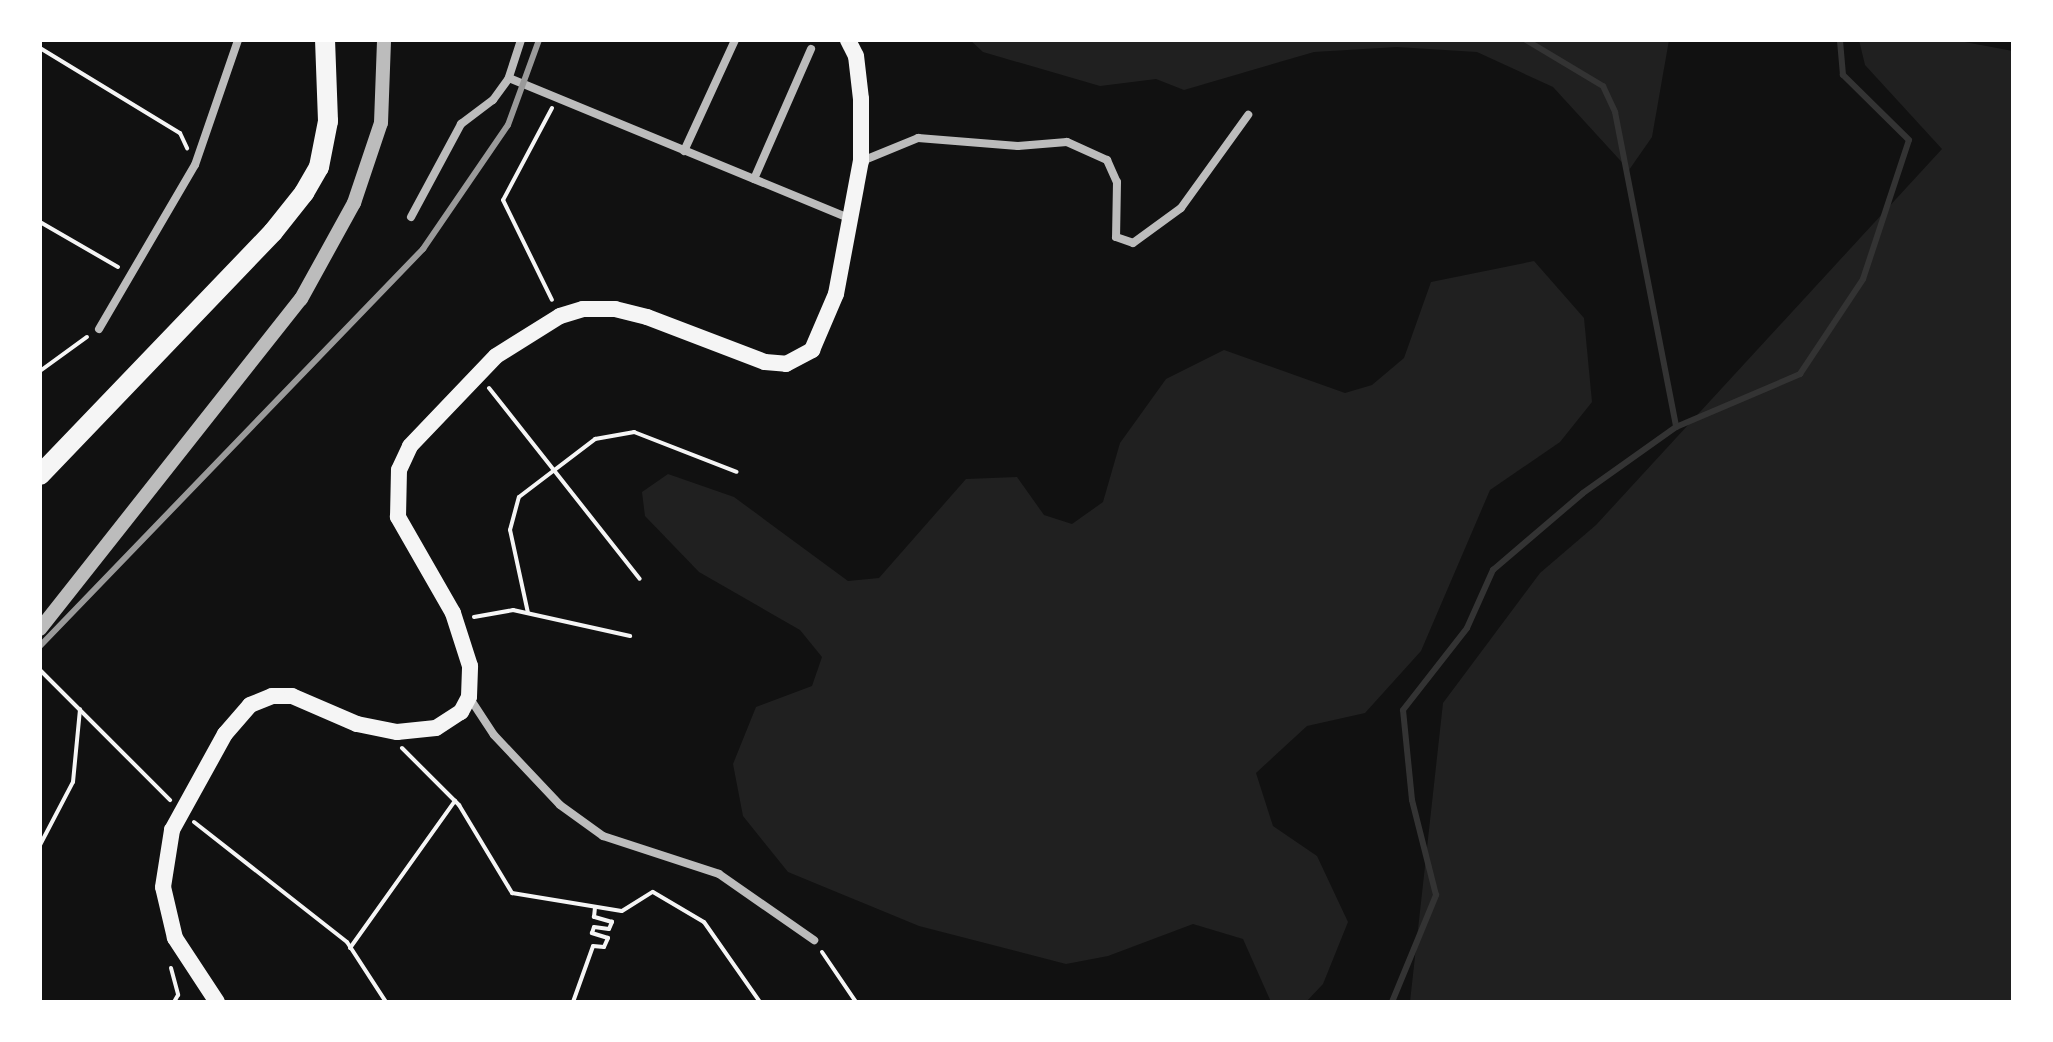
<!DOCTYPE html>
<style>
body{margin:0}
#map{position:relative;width:2053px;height:1042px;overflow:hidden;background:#111;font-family:Manrope,sans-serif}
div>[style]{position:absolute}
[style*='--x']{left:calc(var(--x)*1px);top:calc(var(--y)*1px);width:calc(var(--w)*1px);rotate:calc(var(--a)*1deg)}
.green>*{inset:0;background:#202020}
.stream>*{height:6px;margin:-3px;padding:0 3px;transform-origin:3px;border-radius:3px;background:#333}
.path>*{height:4px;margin:-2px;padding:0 2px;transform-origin:2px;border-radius:2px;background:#f5f5f5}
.minor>*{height:8px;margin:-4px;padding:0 4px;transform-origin:4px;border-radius:4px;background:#bcbcbc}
.tertiary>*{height:14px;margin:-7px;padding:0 7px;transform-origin:7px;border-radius:7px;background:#bcbcbc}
.secondary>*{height:16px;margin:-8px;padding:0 8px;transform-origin:8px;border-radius:8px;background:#f5f5f5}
.trunk>*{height:20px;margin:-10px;padding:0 10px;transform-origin:10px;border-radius:10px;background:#f5f5f5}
.rail>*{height:6px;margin:-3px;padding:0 3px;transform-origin:3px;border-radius:3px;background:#9a9a9a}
span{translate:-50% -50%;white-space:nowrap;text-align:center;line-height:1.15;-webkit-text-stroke:8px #fff;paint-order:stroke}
.frame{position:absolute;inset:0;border:42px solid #fff;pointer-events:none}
</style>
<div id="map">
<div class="green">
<div style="clip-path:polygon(970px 40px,1669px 40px,1652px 137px,1629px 170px,1553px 87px,1477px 52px,1397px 47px,1314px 52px,1184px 90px,1156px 79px,1100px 86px,983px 52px)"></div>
<div style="clip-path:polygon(1859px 40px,1954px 40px,2013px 51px,2013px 1002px,1410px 1002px,1443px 703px,1540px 573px,1596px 525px,1942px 149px,1865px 65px)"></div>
<div style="clip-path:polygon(1534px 261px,1584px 318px,1592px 402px,1560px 442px,1490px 490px,1421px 651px,1365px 713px,1307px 726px,1256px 773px,1273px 826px,1317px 856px,1348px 922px,1323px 984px,1306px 1002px,1271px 1002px,1243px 939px,1193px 924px,1108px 956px,1066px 964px,919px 926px,788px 872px,743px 816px,733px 764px,756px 707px,812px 686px,822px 657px,800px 630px,699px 572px,645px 516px,642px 492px,668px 474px,734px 497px,848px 581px,879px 578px,966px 479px,1017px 477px,1044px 515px,1072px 524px,1103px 502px,1120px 443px,1166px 379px,1224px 350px,1345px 393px,1372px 385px,1404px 358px,1431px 282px)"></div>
</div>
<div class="stream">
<div style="--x:1526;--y:40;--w:90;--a:30.9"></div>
<div style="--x:1603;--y:86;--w:29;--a:65"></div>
<div style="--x:1615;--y:112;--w:321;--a:79"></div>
<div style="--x:1392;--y:1002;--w:116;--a:-67.6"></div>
<div style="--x:1436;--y:895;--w:98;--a:-104.2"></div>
<div style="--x:1412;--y:800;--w:90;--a:-95.7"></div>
<div style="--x:1403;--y:710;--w:104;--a:-52"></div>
<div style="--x:1467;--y:628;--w:64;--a:-65.9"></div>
<div style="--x:1493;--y:570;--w:118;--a:-40.5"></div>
<div style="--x:1583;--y:493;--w:114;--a:-35.4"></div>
<div style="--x:1676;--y:427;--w:135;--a:-23.1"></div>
<div style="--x:1800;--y:374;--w:114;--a:-56.4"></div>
<div style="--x:1863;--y:279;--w:146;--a:-71.7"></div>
<div style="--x:1909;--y:140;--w:93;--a:-135.4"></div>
<div style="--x:1843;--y:75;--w:35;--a:-95"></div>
</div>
<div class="path">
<div style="--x:40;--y:48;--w:164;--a:31.3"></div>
<div style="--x:180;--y:133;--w:17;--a:65"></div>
<div style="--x:552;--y:108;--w:104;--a:118"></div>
<div style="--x:503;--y:200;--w:111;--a:63.9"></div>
<div style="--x:40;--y:222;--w:90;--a:30"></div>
<div style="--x:40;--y:371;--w:58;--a:-35.9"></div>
<div style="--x:489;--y:388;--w:243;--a:51.7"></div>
<div style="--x:528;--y:613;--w:85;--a:-102.2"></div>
<div style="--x:510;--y:530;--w:34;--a:-75"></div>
<div style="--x:519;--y:497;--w:96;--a:-37.3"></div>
<div style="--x:595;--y:439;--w:40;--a:-10"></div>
<div style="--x:634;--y:432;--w:110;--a:21.2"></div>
<div style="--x:474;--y:617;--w:40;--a:-10"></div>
<div style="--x:513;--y:610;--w:120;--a:12.5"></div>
<div style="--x:40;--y:670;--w:184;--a:45"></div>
<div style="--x:402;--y:748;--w:81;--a:45"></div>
<div style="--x:459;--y:805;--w:103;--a:58.9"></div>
<div style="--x:512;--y:893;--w:111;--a:9.3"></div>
<div style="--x:622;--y:911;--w:36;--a:-32"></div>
<div style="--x:653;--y:892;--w:59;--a:30.5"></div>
<div style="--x:704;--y:922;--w:98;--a:55"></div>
<div style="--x:194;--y:822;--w:194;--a:38.1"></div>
<div style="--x:347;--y:942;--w:72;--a:57"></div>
<div style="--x:40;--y:845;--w:71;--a:-62.4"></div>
<div style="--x:73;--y:782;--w:73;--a:-84.5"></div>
<div style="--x:350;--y:948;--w:181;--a:-54.5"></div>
<div style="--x:822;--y:952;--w:60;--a:55.8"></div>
<div style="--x:171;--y:968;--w:28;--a:75"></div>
<div style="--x:178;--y:995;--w:8;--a:120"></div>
<div style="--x:573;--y:1002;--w:59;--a:-70.3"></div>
<div style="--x:593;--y:946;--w:11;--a:5"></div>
<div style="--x:604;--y:947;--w:10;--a:-66"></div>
<div style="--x:608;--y:938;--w:17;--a:-163"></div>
<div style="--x:592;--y:933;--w:6;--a:-72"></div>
<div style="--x:594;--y:927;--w:15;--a:8"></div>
<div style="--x:609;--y:929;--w:8;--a:-67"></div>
<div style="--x:612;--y:922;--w:19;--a:-164"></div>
<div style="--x:594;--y:917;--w:10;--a:-84"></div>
</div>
<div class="minor">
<div style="--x:521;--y:40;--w:40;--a:108"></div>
<div style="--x:509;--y:78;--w:368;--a:22.4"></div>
<div style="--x:684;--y:151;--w:122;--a:-65.3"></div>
<div style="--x:862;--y:161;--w:61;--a:-22.3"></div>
<div style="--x:918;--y:138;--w:100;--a:4.6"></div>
<div style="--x:1018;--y:146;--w:49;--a:-4.7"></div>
<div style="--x:1067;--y:142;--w:44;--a:24.2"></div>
<div style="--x:1107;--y:160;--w:24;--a:66"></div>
<div style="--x:1117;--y:182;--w:55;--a:91"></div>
<div style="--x:1116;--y:237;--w:18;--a:19"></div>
<div style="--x:1133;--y:243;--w:59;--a:-36.1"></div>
<div style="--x:1181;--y:208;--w:115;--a:-54.2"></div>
<div style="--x:754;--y:179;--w:142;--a:-66.3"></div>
<div style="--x:411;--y:217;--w:106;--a:-61.7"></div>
<div style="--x:461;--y:124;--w:40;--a:-37"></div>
<div style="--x:493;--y:100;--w:27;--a:-54"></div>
<div style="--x:99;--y:329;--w:190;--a:-59.7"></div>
<div style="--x:195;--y:165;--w:132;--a:-71"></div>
<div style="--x:469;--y:697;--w:45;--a:56.7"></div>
<div style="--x:494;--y:735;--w:96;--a:46.7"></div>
<div style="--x:560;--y:805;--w:53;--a:35.8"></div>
<div style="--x:603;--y:836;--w:122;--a:18.1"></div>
<div style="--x:719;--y:874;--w:116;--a:34.8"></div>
</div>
<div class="tertiary">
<div style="--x:40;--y:629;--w:421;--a:-51.7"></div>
<div style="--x:301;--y:299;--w:110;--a:-61.1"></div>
<div style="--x:354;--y:203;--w:84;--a:-71.4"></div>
<div style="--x:381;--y:123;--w:83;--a:-87.9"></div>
</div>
<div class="secondary">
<div style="--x:217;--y:1002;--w:77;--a:-123.3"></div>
<div style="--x:175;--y:938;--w:52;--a:-103.2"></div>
<div style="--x:163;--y:887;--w:58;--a:-81"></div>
<div style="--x:172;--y:830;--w:110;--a:-61.1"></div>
<div style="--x:225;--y:734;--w:38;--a:-49"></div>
<div style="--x:250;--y:705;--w:24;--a:-22"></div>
<div style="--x:272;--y:696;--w:20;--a:0"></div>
<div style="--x:292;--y:696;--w:71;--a:23.3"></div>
<div style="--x:357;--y:724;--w:41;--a:11.3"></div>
<div style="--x:397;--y:732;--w:39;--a:-6"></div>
<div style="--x:436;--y:728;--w:30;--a:-33"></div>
<div style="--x:461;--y:712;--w:17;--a:-62"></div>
<div style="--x:469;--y:697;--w:31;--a:-88"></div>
<div style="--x:470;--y:666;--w:56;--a:-107.8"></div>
<div style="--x:453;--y:613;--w:111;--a:-119.8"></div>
<div style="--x:398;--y:517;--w:47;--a:-88.8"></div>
<div style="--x:399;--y:470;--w:26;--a:-65"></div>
<div style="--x:410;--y:446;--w:124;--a:-46.3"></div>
<div style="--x:496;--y:356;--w:75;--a:-32"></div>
<div style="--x:560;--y:316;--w:24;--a:-17"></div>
<div style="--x:583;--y:309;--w:32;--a:0"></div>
<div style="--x:615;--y:309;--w:33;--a:14"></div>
<div style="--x:647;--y:317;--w:126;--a:20.9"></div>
<div style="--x:765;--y:362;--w:21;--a:5"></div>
<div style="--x:786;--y:364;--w:30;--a:-28"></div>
<div style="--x:812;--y:350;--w:61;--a:-66.8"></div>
<div style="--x:836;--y:294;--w:135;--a:-79.4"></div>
<div style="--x:861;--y:161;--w:62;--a:-90"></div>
<div style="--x:861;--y:99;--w:43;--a:-96.6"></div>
<div style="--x:856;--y:56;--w:18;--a:-117"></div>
</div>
<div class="trunk">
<div style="--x:40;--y:475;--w:337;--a:-46.2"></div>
<div style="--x:273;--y:232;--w:50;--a:-51.5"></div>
<div style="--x:304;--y:193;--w:30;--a:-60"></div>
<div style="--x:319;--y:167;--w:47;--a:-78.9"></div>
<div style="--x:328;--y:121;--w:81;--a:-92.1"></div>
</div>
<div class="rail">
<div style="--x:40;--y:646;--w:552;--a:-46.03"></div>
<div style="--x:423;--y:249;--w:150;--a:-55.6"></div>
<div style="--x:508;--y:125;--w:90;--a:-70"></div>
</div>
<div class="frame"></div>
</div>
